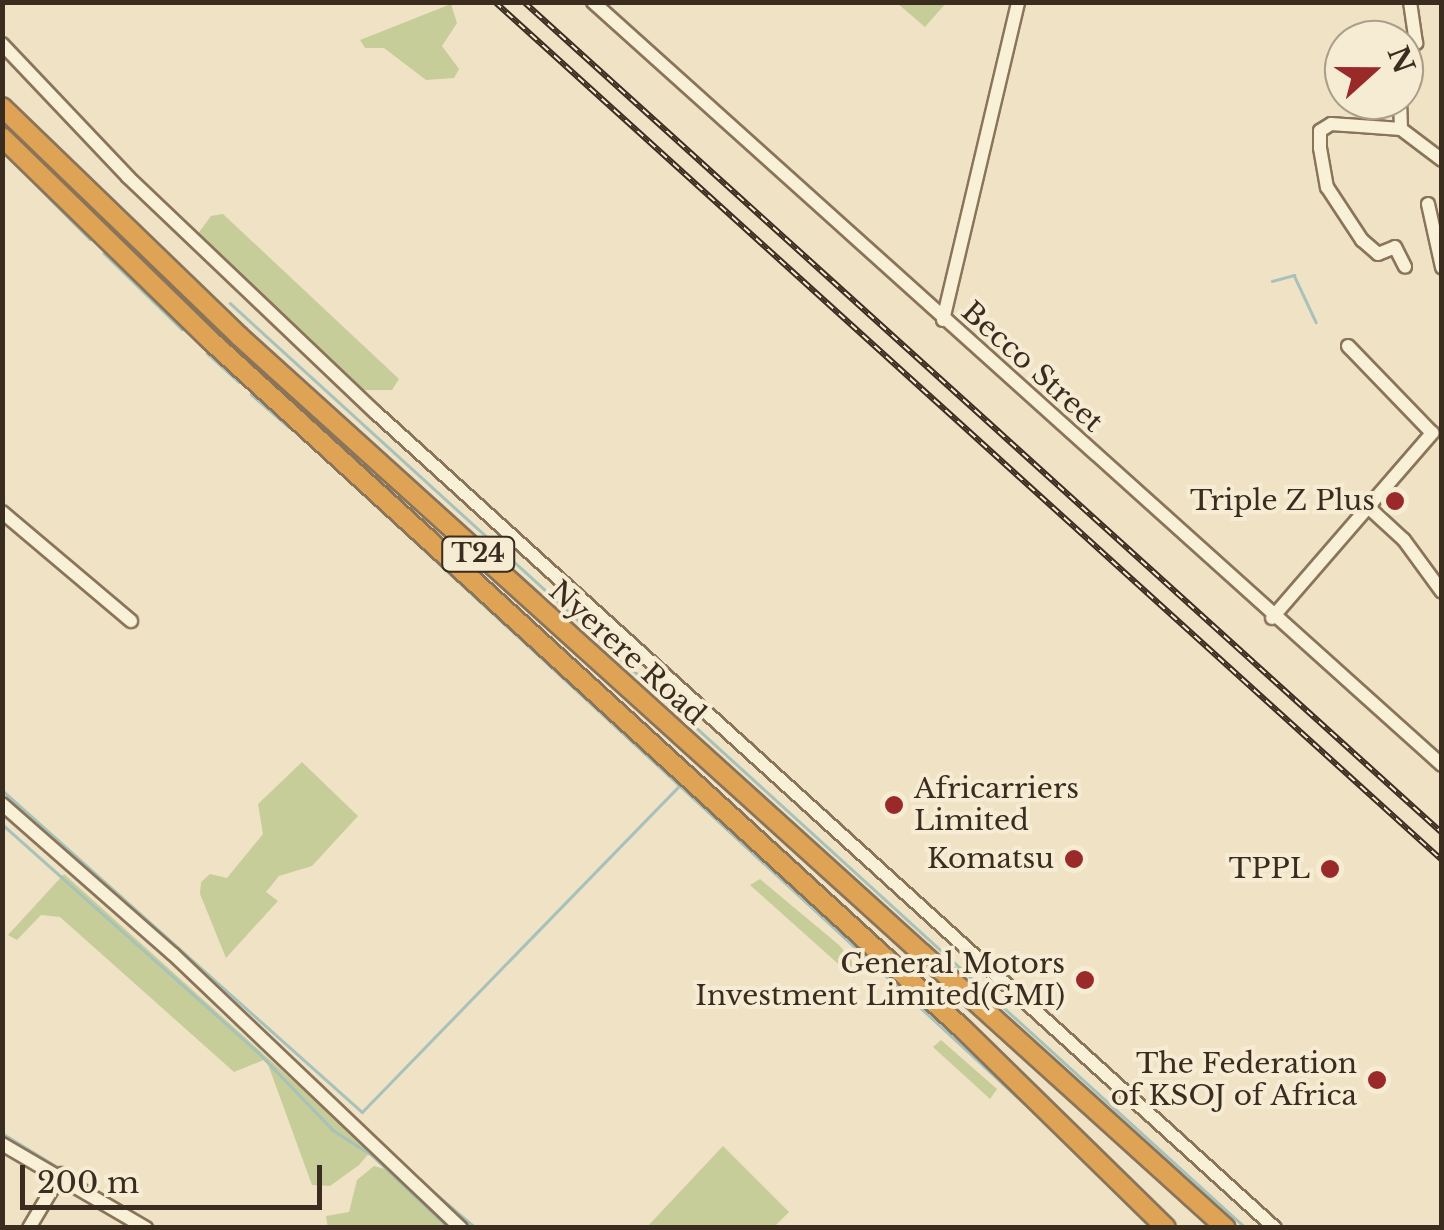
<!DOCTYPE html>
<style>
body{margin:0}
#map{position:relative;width:1444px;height:1230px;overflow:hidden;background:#efe2c5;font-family:"Libre Baskerville",serif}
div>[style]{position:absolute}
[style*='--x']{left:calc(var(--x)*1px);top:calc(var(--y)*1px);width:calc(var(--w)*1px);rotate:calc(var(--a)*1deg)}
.green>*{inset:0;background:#c7cd98}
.stream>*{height:2.5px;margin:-1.25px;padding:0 1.25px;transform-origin:1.25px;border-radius:1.25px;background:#a6c2ba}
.roads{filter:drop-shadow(2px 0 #8a745a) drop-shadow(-2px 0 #8a745a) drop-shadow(0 2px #8a745a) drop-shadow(0 -2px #8a745a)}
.minor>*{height:12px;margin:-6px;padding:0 6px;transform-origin:6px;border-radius:6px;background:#f9f0d8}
.highway>*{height:18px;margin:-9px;padding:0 9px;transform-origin:9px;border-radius:9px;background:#dea355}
.rail>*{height:6px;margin-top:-3px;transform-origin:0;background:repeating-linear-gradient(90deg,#f6ecd4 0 8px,#3a2c1f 0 16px);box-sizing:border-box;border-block:2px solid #3a2c1f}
.dots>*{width:28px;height:28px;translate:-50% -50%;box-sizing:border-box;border:5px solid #f6ecd4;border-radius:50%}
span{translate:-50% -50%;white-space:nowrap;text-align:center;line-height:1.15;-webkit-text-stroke:8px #f6ecd4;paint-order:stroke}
.shield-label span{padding:2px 8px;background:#f6ecd4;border:2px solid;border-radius:8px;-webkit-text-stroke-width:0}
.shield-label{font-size:25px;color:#3a2c1f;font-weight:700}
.street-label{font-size:28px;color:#3a2c1f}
.poi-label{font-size:28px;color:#3a2c1f}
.right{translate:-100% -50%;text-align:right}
.left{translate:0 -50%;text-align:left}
.frame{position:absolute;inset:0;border:5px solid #3a2c1f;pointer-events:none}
.north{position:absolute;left:1324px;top:20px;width:100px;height:100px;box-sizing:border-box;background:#f6ecd4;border:2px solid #ab9f8c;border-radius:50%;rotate:69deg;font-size:28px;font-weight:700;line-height:40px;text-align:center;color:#3a2c1f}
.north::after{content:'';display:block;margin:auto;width:35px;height:45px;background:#9a2a2a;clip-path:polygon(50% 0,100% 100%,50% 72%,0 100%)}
.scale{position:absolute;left:20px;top:1165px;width:302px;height:45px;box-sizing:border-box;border:5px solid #3a2c1f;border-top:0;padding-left:12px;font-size:30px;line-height:35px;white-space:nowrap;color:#3a2c1f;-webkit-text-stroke:8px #f6ecd4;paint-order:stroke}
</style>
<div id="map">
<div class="green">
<div style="clip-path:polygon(897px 3px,946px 3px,925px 27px)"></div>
<div style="clip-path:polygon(451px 4px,457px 23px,442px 46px,459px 69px,454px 78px,426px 80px,384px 48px,365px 48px,360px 40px)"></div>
<div style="clip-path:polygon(223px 214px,399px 379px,392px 390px,360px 390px,189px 246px,211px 216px)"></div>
<div style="clip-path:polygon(302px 762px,358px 816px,312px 866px,279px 876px,266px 892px,278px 901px,226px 958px,200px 894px,201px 882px,210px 874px,227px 878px,263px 834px,258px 804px)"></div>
<div style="clip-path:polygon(64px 874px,371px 1151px,359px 1165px,330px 1186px,312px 1185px,266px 1059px,234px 1072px,60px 917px,41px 915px,17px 940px,8px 935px)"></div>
<div style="clip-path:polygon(760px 879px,839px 945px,859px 969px,854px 978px,750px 885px)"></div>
<div style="clip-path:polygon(941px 1040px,997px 1089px,990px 1099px,933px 1047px)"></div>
<div style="clip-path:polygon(723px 1146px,789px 1212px,774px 1227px,647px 1227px)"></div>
<div style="clip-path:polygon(374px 1166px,392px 1171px,452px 1227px,328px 1228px,326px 1216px,349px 1212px,357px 1180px)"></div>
</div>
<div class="stream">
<div style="--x:2;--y:150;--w:125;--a:45.3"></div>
<div style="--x:104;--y:253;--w:109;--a:44.3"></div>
<div style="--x:1272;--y:281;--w:23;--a:-15"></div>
<div style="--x:1294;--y:275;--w:52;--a:64.9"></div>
<div style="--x:230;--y:303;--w:1374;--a:42.32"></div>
<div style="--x:207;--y:353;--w:43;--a:42.2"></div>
<div style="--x:251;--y:394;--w:50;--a:41"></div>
<div style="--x:305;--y:440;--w:1013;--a:42.68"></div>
<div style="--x:1332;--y:539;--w:27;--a:-48"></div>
<div style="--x:2;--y:790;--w:483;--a:41.8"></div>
<div style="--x:362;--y:1112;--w:455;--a:-45.8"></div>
<div style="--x:2;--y:824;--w:344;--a:41.7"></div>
<div style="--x:259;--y:1053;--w:107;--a:46.1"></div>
<div style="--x:333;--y:1130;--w:46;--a:32.7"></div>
<div style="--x:372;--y:1155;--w:106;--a:43.5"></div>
<div style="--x:2;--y:1133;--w:69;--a:31.4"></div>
<div style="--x:68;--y:1173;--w:87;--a:31.3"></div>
<div style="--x:422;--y:1182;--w:71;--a:40.4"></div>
<div style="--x:149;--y:1223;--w:9;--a:32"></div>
</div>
<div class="roads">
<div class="minor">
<div style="--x:593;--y:2;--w:1141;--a:41.95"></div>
<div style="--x:2;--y:44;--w:183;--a:46.5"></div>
<div style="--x:128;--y:177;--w:341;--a:43.6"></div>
<div style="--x:375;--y:412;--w:1215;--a:42.2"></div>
<div style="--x:1404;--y:47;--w:13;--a:-18"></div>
<div style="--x:1416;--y:43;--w:41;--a:-98.3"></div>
<div style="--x:1400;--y:100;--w:29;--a:88"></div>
<div style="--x:1401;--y:129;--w:70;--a:-175.9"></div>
<div style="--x:1331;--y:124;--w:13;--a:148"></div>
<div style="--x:1320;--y:131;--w:17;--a:90"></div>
<div style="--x:1320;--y:148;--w:40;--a:80"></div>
<div style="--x:1327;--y:187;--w:64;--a:56.6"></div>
<div style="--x:1362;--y:240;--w:21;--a:41"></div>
<div style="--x:1378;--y:254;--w:18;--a:-22"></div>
<div style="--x:1395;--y:247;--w:22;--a:63"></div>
<div style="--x:1401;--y:129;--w:51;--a:37.1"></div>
<div style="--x:1428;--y:204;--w:65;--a:77.5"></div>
<div style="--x:943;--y:320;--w:327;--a:-76.7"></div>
<div style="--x:1348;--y:346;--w:121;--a:46"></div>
<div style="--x:1367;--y:506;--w:50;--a:42.6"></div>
<div style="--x:1404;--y:540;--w:64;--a:53.8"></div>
<div style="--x:2;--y:512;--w:169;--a:40.2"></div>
<div style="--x:1272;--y:618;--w:245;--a:-49.1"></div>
<div style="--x:2;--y:804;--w:227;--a:41.3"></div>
<div style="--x:173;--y:954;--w:398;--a:43.6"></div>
<div style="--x:2;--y:1144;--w:167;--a:30.3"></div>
<div style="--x:29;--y:1228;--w:63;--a:-59.3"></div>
</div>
<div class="highway">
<div style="--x:2;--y:107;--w:330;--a:44"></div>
<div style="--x:239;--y:336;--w:1330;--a:42.11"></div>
<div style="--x:2;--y:137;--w:291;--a:44.3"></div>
<div style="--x:210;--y:340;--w:1021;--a:42.46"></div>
<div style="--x:963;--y:1029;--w:284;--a:44.4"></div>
</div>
</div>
<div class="rail">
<div style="--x:495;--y:2;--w:1278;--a:42.18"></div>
<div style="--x:524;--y:2;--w:1238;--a:42.15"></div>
</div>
<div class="dots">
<div style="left:1395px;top:501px;background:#9a2a2a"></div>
<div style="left:894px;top:805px;background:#9a2a2a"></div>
<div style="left:1074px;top:859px;background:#9a2a2a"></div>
<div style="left:1330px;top:869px;background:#9a2a2a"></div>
<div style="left:1085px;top:980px;background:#9a2a2a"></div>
<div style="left:1377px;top:1080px;background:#9a2a2a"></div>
</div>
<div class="shield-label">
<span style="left:478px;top:554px">T24</span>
</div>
<div class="street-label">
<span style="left:1032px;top:367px;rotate:42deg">Becco Street</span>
<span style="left:627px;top:653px;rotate:42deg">Nyerere Road</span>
</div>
<div class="poi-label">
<span class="right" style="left:1375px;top:501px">Triple Z Plus</span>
<span class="left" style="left:914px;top:805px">Africarriers<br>Limited</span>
<span class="right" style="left:1054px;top:859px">Komatsu</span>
<span class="right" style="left:1310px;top:869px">TPPL</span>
<span class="right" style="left:1065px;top:980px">General Motors<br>Investment Limited(GMI)</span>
<span class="right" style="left:1357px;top:1080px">The Federation<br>of KSOJ of Africa</span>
</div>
<div class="frame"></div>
<div class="north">N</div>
<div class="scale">200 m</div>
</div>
